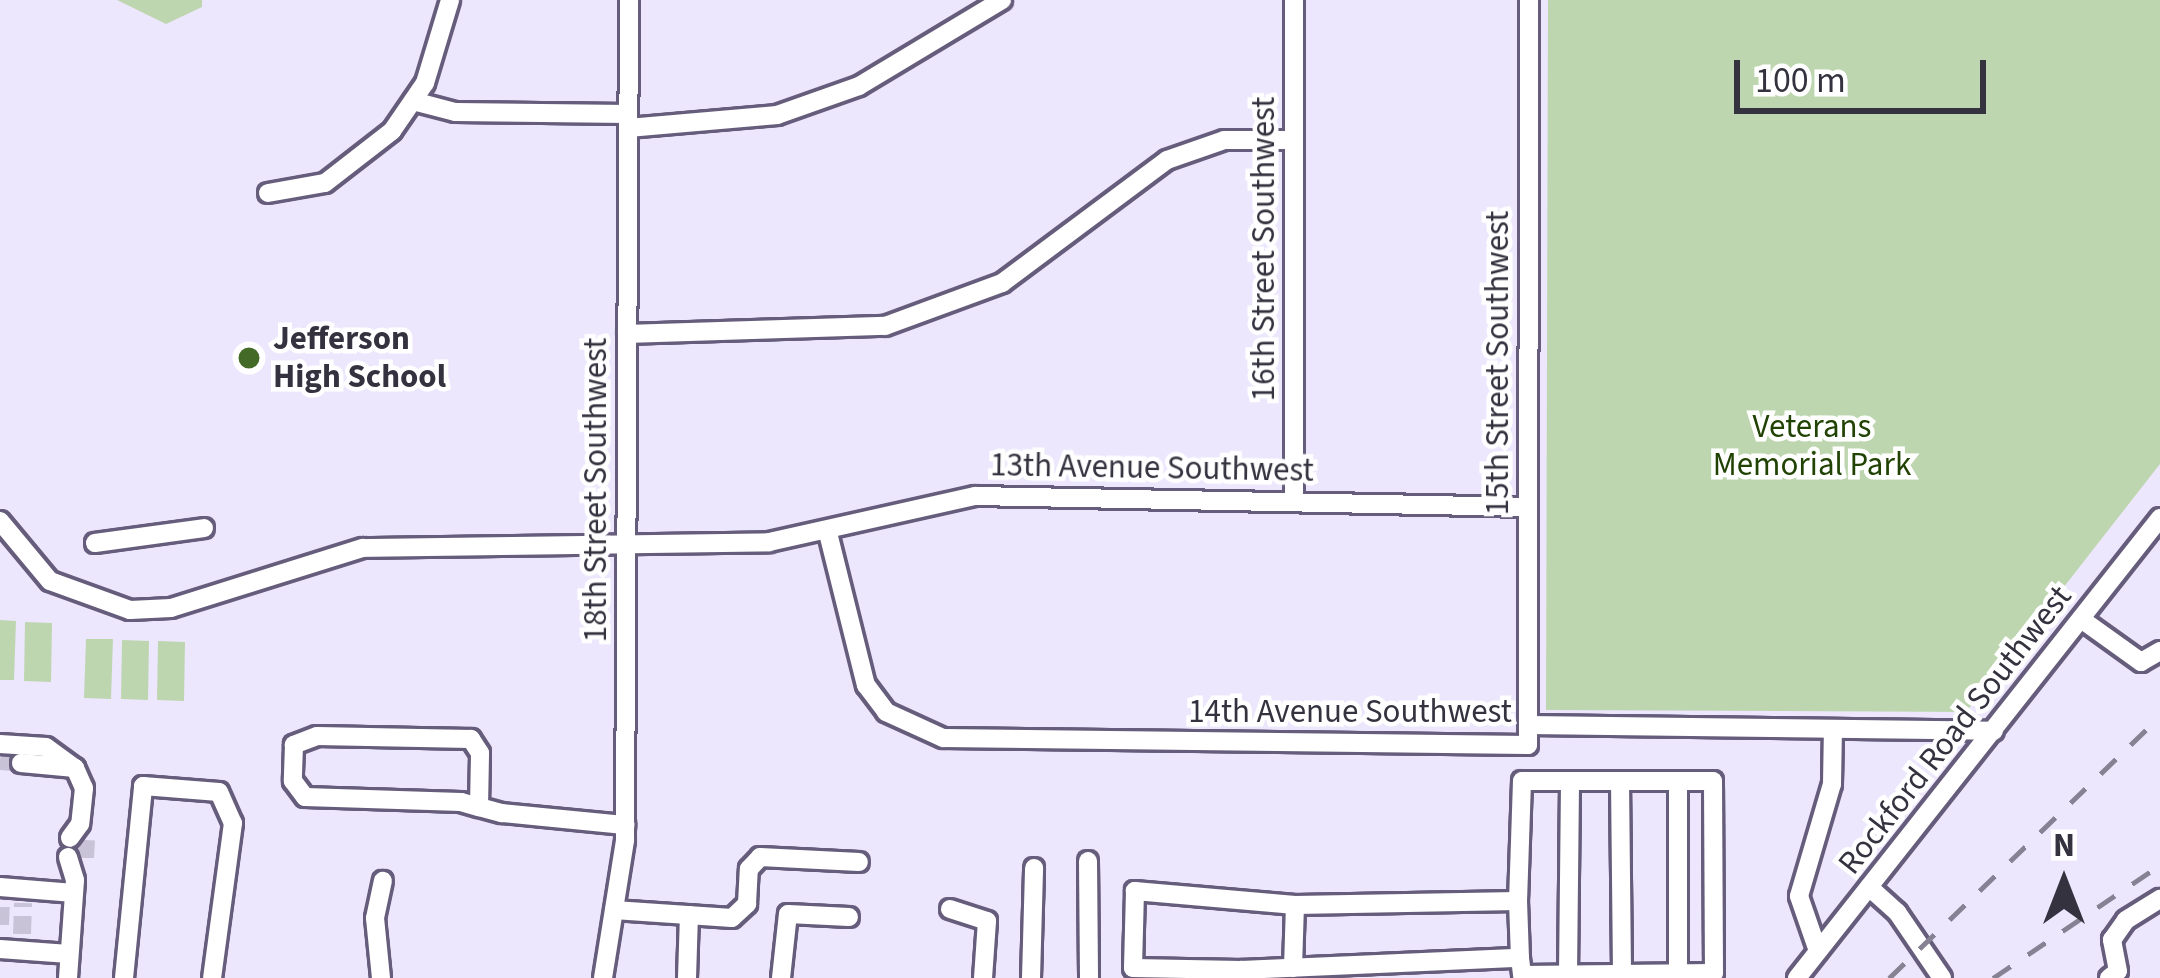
<!DOCTYPE html>
<style>
body{margin:0}
#map{position:relative;width:2160px;height:978px;overflow:hidden;background:#ede7fd;font-family:"Source Sans 3",sans-serif}
div>[style]{position:absolute}
[style*='--x']{left:calc(var(--x)*1px);top:calc(var(--y)*1px);width:calc(var(--w)*1px);rotate:calc(var(--a)*1deg)}
.green>*{inset:0;background:#bed6b0}
.minor-tunnel>*{height:18px;margin-top:-9px;transform-origin:0;background:repeating-linear-gradient(90deg,#c8c3d7 0 18px,transparent 0 27px)}
.roads{filter:drop-shadow(3px 0 #655d7b) drop-shadow(-3px 0 #655d7b) drop-shadow(0 3px #655d7b) drop-shadow(0 -3px #655d7b)}
.minor>*{height:18px;margin:-9px;padding:0 9px;transform-origin:9px;border-radius:9px;background:#fff}
.rail>*{height:4.5px;margin-top:-2.25px;transform-origin:0;background:repeating-linear-gradient(90deg,#868293 0 21px,transparent 0 42px)}
.dots>*{width:33px;height:33px;translate:-50% -50%;box-sizing:border-box;border:6px solid #fff;border-radius:50%}
span{translate:-50% -50%;white-space:nowrap;text-align:center;line-height:1.15;-webkit-text-stroke:9px #fff;paint-order:stroke}
.street-label{font-size:33px;color:#35323f}
.poi-label{font-size:33px;color:#35323f;font-weight:700}
.left{translate:0 -50%;text-align:left}
.park-label{font-size:33px;color:#204202}
.north{position:absolute;left:2004px;top:822px;width:120px;height:120px;-webkit-text-stroke:9px #fff;paint-order:stroke;rotate:0deg;font-size:33px;font-weight:700;line-height:48px;text-align:center;color:#35323f}
.north::after{content:'';display:block;margin:auto;width:42px;height:54px;background:#35323f;clip-path:polygon(50% 0,100% 100%,50% 72%,0 100%)}
.scale{position:absolute;left:1734px;top:60px;width:252px;height:54px;box-sizing:border-box;border:6px solid #35323f;border-top:0;padding-left:15px;font-size:36px;line-height:42px;white-space:nowrap;color:#35323f;-webkit-text-stroke:9px #fff;paint-order:stroke}
</style>
<div id="map">
<div class="green">
<div style="clip-path:polygon(117px 0,202px 0,202px 7px,166px 24px)"></div>
<div style="clip-path:polygon(1548px 0,2160px 0,2160px 464px,1966px 712px,1546px 710px)"></div>
<div style="clip-path:polygon(0 620px,16px 621px,14px 680px,0 680px)"></div>
<div style="clip-path:polygon(25px 622px,52px 623px,51px 682px,24px 681px)"></div>
<div style="clip-path:polygon(86px 639px,113px 639px,111px 699px,84px 698px)"></div>
<div style="clip-path:polygon(122px 640px,149px 641px,148px 700px,121px 699px)"></div>
<div style="clip-path:polygon(158px 641px,185px 642px,184px 701px,157px 700px)"></div>
</div>
<div class="minor-tunnel">
<div style="--x:0;--y:761;--w:21;--a:5"></div>
<div style="--x:85;--y:858;--w:18;--a:-87"></div>
<div style="--x:0;--y:925;--w:24;--a:-88"></div>
<div style="--x:22;--y:934;--w:31;--a:-88"></div>
</div>
<div class="roads">
<div class="minor">
<div style="--x:413;--y:101;--w:43;--a:14.7"></div>
<div style="--x:455;--y:112;--w:173;--a:0.7"></div>
<div style="--x:628;--y:128;--w:150;--a:-5"></div>
<div style="--x:777;--y:115;--w:87;--a:-19.5"></div>
<div style="--x:859;--y:86;--w:167;--a:-31"></div>
<div style="--x:268;--y:193;--w:58;--a:-10"></div>
<div style="--x:325;--y:183;--w:85;--a:-37.8"></div>
<div style="--x:392;--y:131;--w:58;--a:-55.5"></div>
<div style="--x:425;--y:83;--w:87;--a:-73.2"></div>
<div style="--x:627;--y:334;--w:258;--a:-1.8"></div>
<div style="--x:885;--y:326;--w:125;--a:-20.2"></div>
<div style="--x:1002;--y:283;--w:206;--a:-36.7"></div>
<div style="--x:1167;--y:160;--w:60;--a:-19.3"></div>
<div style="--x:1224;--y:140;--w:70;--a:0"></div>
<div style="--x:1294;--y:499;--w:499;--a:-90"></div>
<div style="--x:0;--y:521;--w:78;--a:50.2"></div>
<div style="--x:50;--y:581;--w:85;--a:19.9"></div>
<div style="--x:130;--y:610;--w:41;--a:-2.8"></div>
<div style="--x:171;--y:608;--w:201;--a:-17.4"></div>
<div style="--x:363;--y:548;--w:406;--a:-0.8"></div>
<div style="--x:769;--y:542;--w:211;--a:-12.6"></div>
<div style="--x:975;--y:496;--w:553;--a:1.14"></div>
<div style="--x:828;--y:533;--w:157;--a:76"></div>
<div style="--x:866;--y:685;--w:34;--a:53"></div>
<div style="--x:886;--y:712;--w:63;--a:24.5"></div>
<div style="--x:943;--y:738;--w:585;--a:0.69"></div>
<div style="--x:1528;--y:745;--w:20;--a:-90"></div>
<div style="--x:1528;--y:725;--w:466;--a:0.7"></div>
<div style="--x:95;--y:543;--w:110;--a:-7.8"></div>
<div style="--x:2081;--y:619;--w:74;--a:35.6"></div>
<div style="--x:2141;--y:662;--w:22;--a:-30"></div>
<div style="--x:1528;--y:725;--w:725;--a:-89.92"></div>
<div style="--x:0;--y:744;--w:46;--a:3.7"></div>
<div style="--x:46;--y:747;--w:36;--a:36"></div>
<div style="--x:75;--y:768;--w:22;--a:66"></div>
<div style="--x:84;--y:788;--w:36;--a:96"></div>
<div style="--x:80;--y:824;--w:17;--a:126"></div>
<div style="--x:21;--y:763;--w:54;--a:5.3"></div>
<div style="--x:1620;--y:781;--w:193;--a:89.4"></div>
<div style="--x:479;--y:807;--w:54;--a:-88.9"></div>
<div style="--x:480;--y:753;--w:17;--a:-123"></div>
<div style="--x:471;--y:739;--w:154;--a:-178.9"></div>
<div style="--x:317;--y:736;--w:25;--a:159"></div>
<div style="--x:294;--y:745;--w:36;--a:92"></div>
<div style="--x:293;--y:781;--w:20;--a:53"></div>
<div style="--x:305;--y:797;--w:156;--a:1.8"></div>
<div style="--x:461;--y:802;--w:19;--a:16"></div>
<div style="--x:479;--y:807;--w:24;--a:15"></div>
<div style="--x:502;--y:813;--w:124;--a:5.6"></div>
<div style="--x:1088;--y:861;--w:117;--a:89.5"></div>
<div style="--x:0;--y:887;--w:74;--a:4.6"></div>
<div style="--x:1869;--y:887;--w:38;--a:42"></div>
<div style="--x:1897;--y:912;--w:80;--a:55.7"></div>
<div style="--x:1518;--y:901;--w:57;--a:88"></div>
<div style="--x:950;--y:909;--w:39;--a:18"></div>
<div style="--x:987;--y:921;--w:57;--a:94"></div>
<div style="--x:614;--y:910;--w:118;--a:3.9"></div>
<div style="--x:732;--y:918;--w:21;--a:-43"></div>
<div style="--x:747;--y:904;--w:35;--a:-87"></div>
<div style="--x:749;--y:869;--w:16;--a:-47"></div>
<div style="--x:760;--y:857;--w:99;--a:2.9"></div>
<div style="--x:0;--y:949;--w:69;--a:4.1"></div>
<div style="--x:1818;--y:951;--w:58;--a:-109.1"></div>
<div style="--x:1799;--y:896;--w:117;--a:-73.6"></div>
<div style="--x:1832;--y:784;--w:55;--a:-89"></div>
<div style="--x:1293;--y:968;--w:63;--a:-88.2"></div>
<div style="--x:1678;--y:973;--w:192;--a:-90"></div>
<div style="--x:1568;--y:975;--w:194;--a:-89.4"></div>
<div style="--x:68;--y:978;--w:98;--a:-85.9"></div>
<div style="--x:75;--y:880;--w:24;--a:-107"></div>
<div style="--x:124;--y:978;--w:193;--a:-84.3"></div>
<div style="--x:143;--y:786;--w:76;--a:4.5"></div>
<div style="--x:219;--y:792;--w:34;--a:66"></div>
<div style="--x:233;--y:823;--w:156;--a:97.7"></div>
<div style="--x:381;--y:978;--w:60;--a:-95.7"></div>
<div style="--x:375;--y:918;--w:38;--a:-78"></div>
<div style="--x:603;--y:978;--w:140;--a:-80.9"></div>
<div style="--x:625;--y:840;--w:840;--a:-89.73"></div>
<div style="--x:687;--y:978;--w:63;--a:-88.2"></div>
<div style="--x:781;--y:978;--w:64;--a:-83.8"></div>
<div style="--x:788;--y:914;--w:61;--a:2.8"></div>
<div style="--x:1031;--y:978;--w:110;--a:-88.4"></div>
<div style="--x:1231;--y:978;--w:13;--a:-39"></div>
<div style="--x:1241;--y:970;--w:279;--a:-2.5"></div>
<div style="--x:1520;--y:958;--w:17;--a:83"></div>
<div style="--x:1522;--y:975;--w:192;--a:-0.6"></div>
<div style="--x:1714;--y:973;--w:192;--a:-90.3"></div>
<div style="--x:1713;--y:781;--w:191;--a:180"></div>
<div style="--x:1522;--y:781;--w:120;--a:91.9"></div>
<div style="--x:1518;--y:901;--w:223;--a:179"></div>
<div style="--x:1295;--y:905;--w:161;--a:-175"></div>
<div style="--x:1135;--y:891;--w:77;--a:91.5"></div>
<div style="--x:1133;--y:968;--w:108;--a:1.1"></div>
<div style="--x:1797;--y:978;--w:586;--a:-51.72"></div>
<div style="--x:2109;--y:978;--w:11;--a:-38"></div>
<div style="--x:2118;--y:971;--w:32;--a:-101"></div>
<div style="--x:2112;--y:940;--w:24;--a:-55"></div>
<div style="--x:2126;--y:920;--w:40;--a:-32"></div>
</div>
</div>
<div class="rail">
<div style="--x:1889;--y:978;--w:377;--a:-44"></div>
<div style="--x:1993;--y:978;--w:202;--a:-34.1"></div>
</div>
<div class="dots">
<div style="left:249px;top:358px;background:#436b27"></div>
</div>
<div class="street-label">
<span style="left:1264px;top:249px;rotate:-90deg">16th Street Southwest</span>
<span style="left:1498px;top:363px;rotate:-90deg">15th Street Southwest</span>
<span style="left:1152px;top:468px;rotate:1deg">13th Avenue Southwest</span>
<span style="left:596px;top:490px;rotate:-90deg">18th Street Southwest</span>
<span style="left:1350px;top:712px">14th Avenue Southwest</span>
<span style="left:1955px;top:730px;rotate:-52deg">Rockford Road Southwest</span>
</div>
<div class="poi-label">
<span class="left" style="left:273px;top:358px">Jefferson<br>High School</span>
</div>
<div class="park-label">
<span style="left:1812px;top:446px">Veterans<br>Memorial Park</span>
</div>
<div class="north">N</div>
<div class="scale">100 m</div>
</div>
